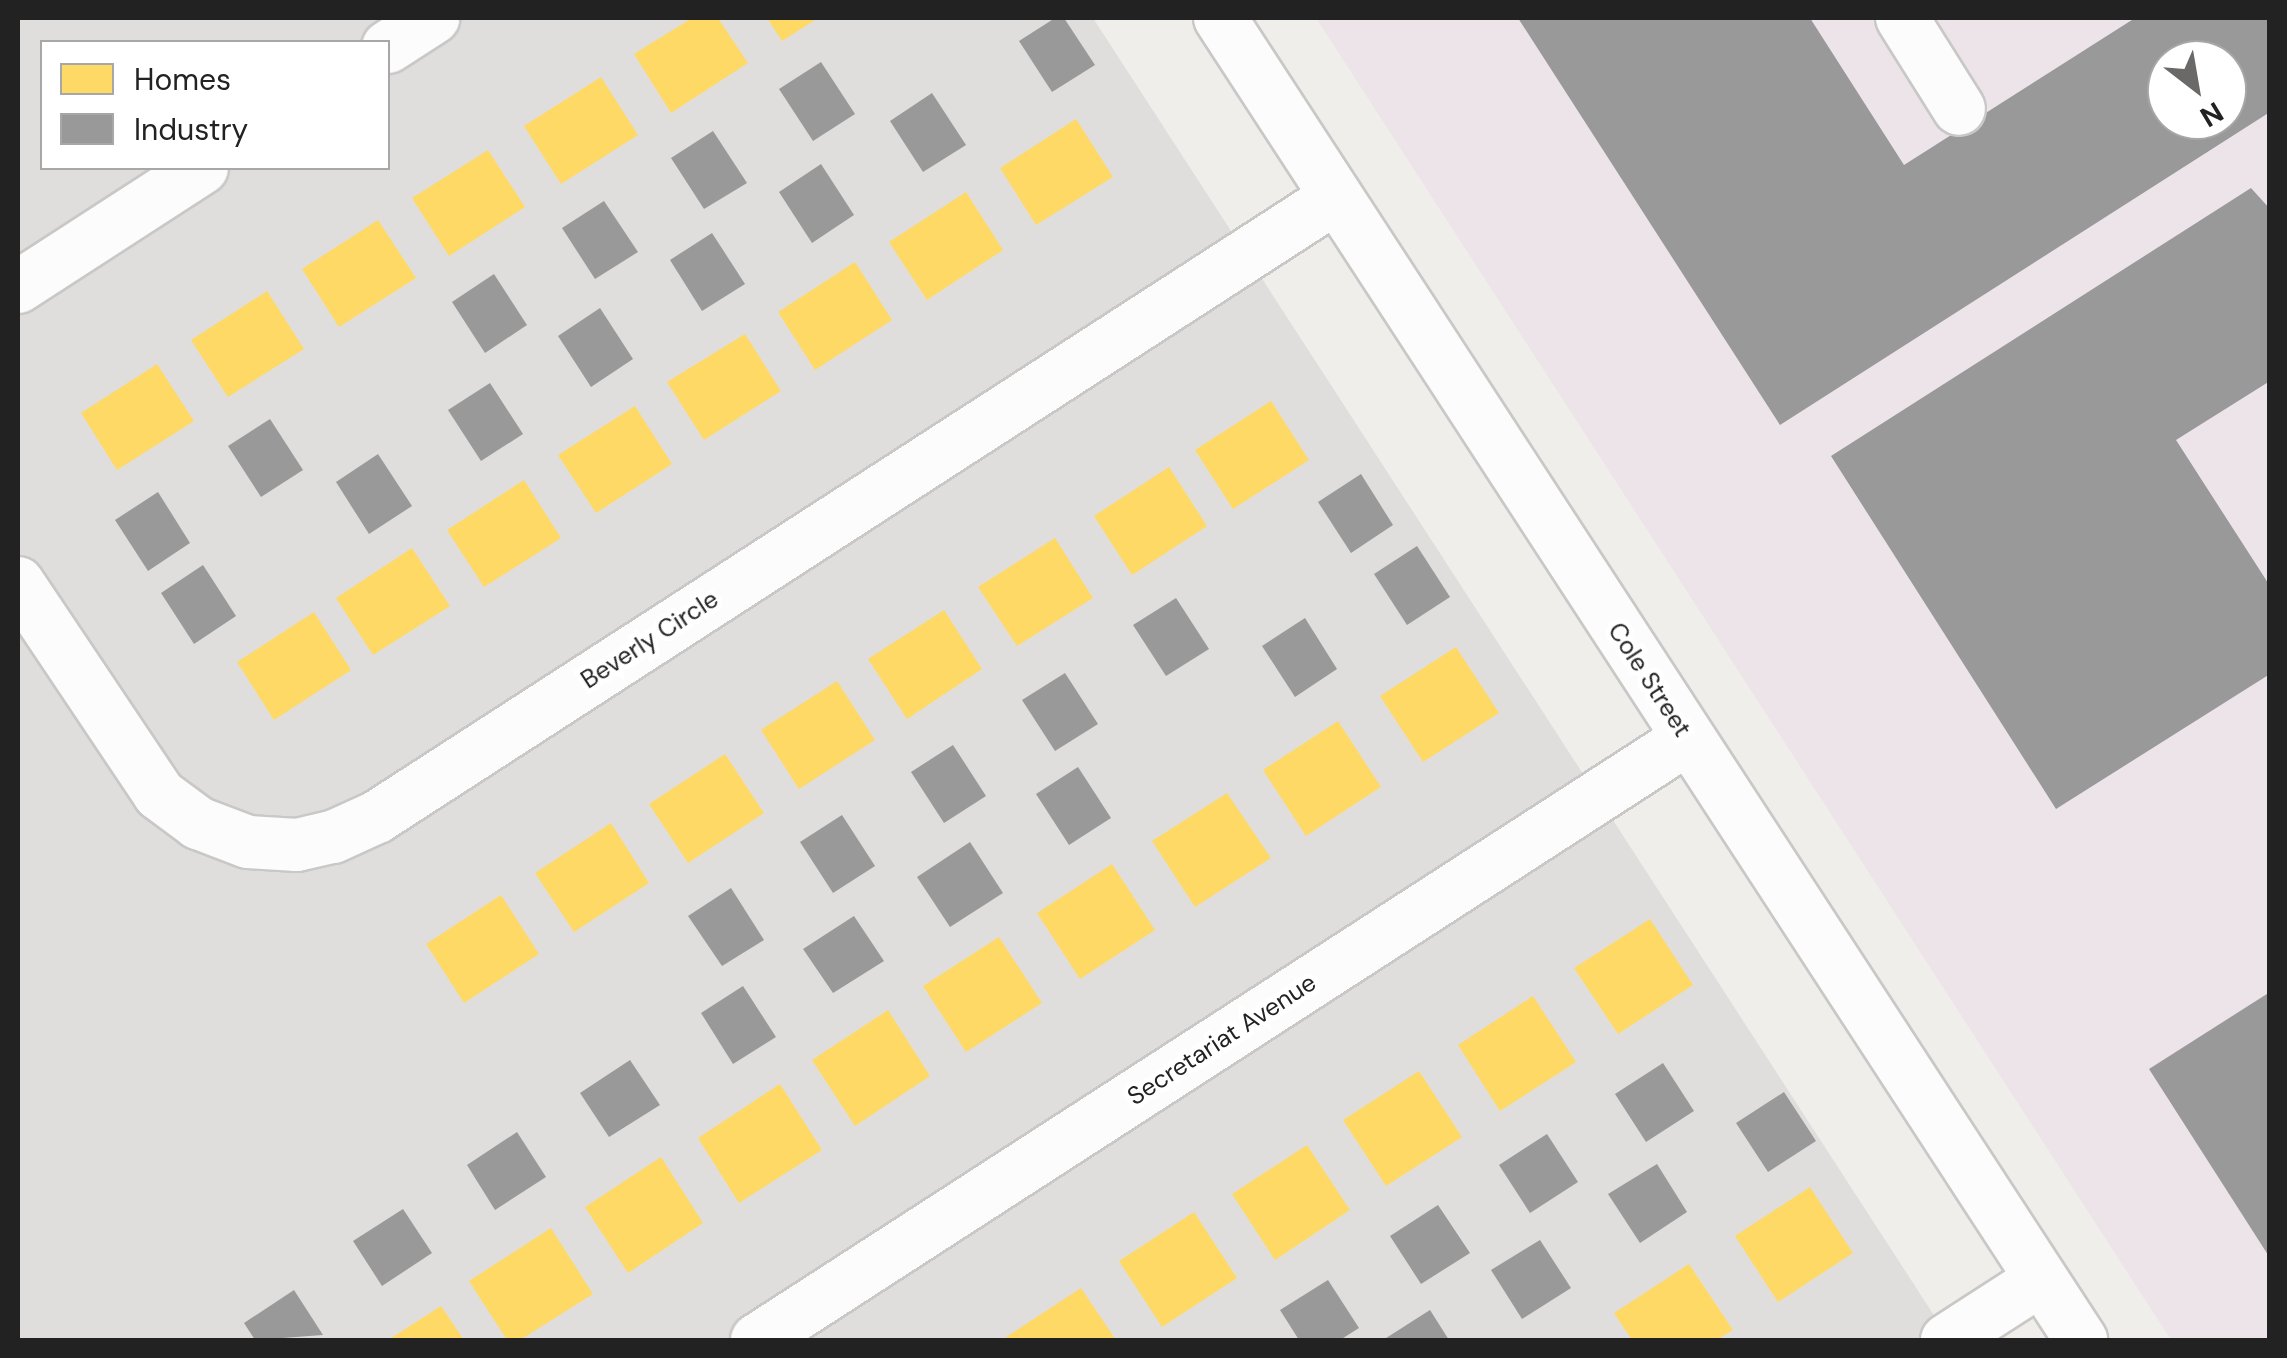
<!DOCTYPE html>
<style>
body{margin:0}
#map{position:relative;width:2287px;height:1358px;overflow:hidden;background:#f0eeeb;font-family:"DM Sans",sans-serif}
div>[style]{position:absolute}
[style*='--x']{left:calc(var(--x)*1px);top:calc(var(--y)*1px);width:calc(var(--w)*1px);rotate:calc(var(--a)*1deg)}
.residential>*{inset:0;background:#dfdedc}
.industrial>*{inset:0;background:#ede4e9}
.homes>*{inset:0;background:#ffd966}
.industry>*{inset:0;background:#999}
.roads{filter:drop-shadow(2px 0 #c9c8c7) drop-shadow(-2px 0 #c9c8c7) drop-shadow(0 2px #c9c8c7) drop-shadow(0 -2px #c9c8c7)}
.minor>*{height:52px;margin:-26px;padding:0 26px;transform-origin:26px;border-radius:26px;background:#fdfcfc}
span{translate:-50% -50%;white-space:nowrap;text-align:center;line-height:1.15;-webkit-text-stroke:10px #fff;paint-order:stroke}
.street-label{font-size:25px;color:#222}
.frame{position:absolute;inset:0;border:20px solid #222;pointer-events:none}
.legend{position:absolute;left:40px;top:40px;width:350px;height:130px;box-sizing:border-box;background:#fff;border:2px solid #a7a7a7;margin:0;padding:12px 18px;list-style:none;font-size:30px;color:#222}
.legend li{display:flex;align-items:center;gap:20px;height:50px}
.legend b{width:50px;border:2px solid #a7a7a7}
.north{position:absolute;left:2147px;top:40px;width:100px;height:100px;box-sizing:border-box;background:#fff;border:2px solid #a7a7a7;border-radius:50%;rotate:149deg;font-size:28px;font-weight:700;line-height:40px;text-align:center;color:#222}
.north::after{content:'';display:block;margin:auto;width:35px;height:45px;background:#6a6968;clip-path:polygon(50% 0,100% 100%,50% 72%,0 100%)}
</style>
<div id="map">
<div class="residential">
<div style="clip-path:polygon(evenodd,18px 18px,1093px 18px,1950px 1340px,18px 1340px,18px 18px,42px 42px,388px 42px,388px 168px,42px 168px,42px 42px)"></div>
</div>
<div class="industrial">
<div style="clip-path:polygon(evenodd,1316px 18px,2269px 18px,2269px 1340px,2171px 1340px,1316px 18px,2167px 60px,2227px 60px,2227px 120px,2167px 120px,2167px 60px)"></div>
</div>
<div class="homes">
<div style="clip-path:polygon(692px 18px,718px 18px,748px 63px,671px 113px,634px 54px)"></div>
<div style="clip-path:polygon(767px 18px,818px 18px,782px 41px)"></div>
<div style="clip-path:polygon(601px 77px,638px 135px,561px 184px,524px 126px)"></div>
<div style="clip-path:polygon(1076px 119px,1113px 177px,1036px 225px,1000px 168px)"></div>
<div style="clip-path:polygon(488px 150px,525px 207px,449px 256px,412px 198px)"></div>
<div style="clip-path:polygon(966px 192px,1003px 250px,927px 300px,889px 242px)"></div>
<div style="clip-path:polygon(378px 220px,416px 278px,339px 327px,302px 269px)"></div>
<div style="clip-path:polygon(855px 262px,892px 320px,815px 370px,778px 312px)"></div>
<div style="clip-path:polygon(267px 291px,304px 349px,228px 397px,191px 340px)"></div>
<div style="clip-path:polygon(745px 334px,781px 391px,704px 440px,667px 382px)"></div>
<div style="clip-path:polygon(157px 364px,194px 421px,117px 470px,81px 413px)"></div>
<div style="clip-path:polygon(1271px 401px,1309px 460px,1233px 509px,1195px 450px)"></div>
<div style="clip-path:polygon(635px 406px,672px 464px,596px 513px,558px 455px)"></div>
<div style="clip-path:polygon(1169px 467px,1207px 526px,1132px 575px,1094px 516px)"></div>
<div style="clip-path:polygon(524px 480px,561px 538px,484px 587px,447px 530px)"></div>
<div style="clip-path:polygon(1055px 538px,1093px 598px,1017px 646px,978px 587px)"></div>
<div style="clip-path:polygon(412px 548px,450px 606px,373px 655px,336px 598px)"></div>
<div style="clip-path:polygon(944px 610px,982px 669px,907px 719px,868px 659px)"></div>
<div style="clip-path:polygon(314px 612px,351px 670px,274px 720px,237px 662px)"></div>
<div style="clip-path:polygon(1456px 647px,1499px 713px,1423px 762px,1380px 696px)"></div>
<div style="clip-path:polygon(837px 681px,875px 740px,799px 789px,761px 730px)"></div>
<div style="clip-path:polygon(1338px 721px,1381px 787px,1306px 836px,1263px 770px)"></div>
<div style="clip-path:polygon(725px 754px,764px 813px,688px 863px,649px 804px)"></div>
<div style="clip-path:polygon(1227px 793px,1271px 858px,1195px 907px,1152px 841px)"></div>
<div style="clip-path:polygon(611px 823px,649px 883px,574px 932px,535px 873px)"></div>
<div style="clip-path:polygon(1112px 864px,1155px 930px,1080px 979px,1037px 913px)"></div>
<div style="clip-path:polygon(501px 895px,539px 954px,464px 1003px,426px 944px)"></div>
<div style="clip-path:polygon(1650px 919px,1693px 985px,1618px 1034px,1574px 968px)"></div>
<div style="clip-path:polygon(999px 937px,1042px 1003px,966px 1052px,923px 986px)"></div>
<div style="clip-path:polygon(1533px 996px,1576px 1062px,1500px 1111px,1458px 1045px)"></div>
<div style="clip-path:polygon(888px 1010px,930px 1076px,855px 1126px,812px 1060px)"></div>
<div style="clip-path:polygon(1419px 1071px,1462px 1137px,1386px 1186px,1343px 1120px)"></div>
<div style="clip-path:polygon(780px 1084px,822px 1150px,739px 1203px,698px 1138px)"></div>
<div style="clip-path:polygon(1307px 1145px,1350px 1210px,1275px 1260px,1232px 1194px)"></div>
<div style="clip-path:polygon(661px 1157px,703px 1223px,628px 1273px,585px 1207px)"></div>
<div style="clip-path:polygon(1810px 1187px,1853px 1253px,1778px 1302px,1735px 1236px)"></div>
<div style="clip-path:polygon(1194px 1212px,1237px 1278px,1162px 1327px,1119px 1261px)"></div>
<div style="clip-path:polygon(551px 1228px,593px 1294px,520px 1340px,507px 1340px,469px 1281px)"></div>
<div style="clip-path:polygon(1689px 1264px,1733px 1330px,1716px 1340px,1632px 1340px,1614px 1313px)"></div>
<div style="clip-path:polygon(1081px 1288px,1116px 1340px,1008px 1340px,1006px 1337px)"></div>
<div style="clip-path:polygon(441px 1306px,464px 1340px,388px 1340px)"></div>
</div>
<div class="industry">
<div style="clip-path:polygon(1055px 18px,1064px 18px,1095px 65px,1052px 92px,1019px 41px)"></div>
<div style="clip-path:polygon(evenodd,1518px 18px,1810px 18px,1904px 165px,2135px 18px,2270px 18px,2270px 112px,1780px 425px,1518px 18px,2167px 60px,2227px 60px,2227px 120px,2167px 120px,2167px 60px)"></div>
<div style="clip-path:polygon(821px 62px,855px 114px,813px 141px,779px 89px)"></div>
<div style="clip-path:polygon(932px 93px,966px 145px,923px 172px,890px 121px)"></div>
<div style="clip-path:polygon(713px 131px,747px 183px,704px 209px,671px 158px)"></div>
<div style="clip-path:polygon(821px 164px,854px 215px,812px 243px,779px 192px)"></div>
<div style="clip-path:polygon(2251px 188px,2270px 209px,2270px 381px,2176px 440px,2270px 586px,2270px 674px,2056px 809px,1831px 456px)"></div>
<div style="clip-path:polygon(604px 201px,638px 252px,595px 279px,562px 228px)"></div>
<div style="clip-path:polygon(712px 233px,745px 284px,702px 311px,670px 260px)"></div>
<div style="clip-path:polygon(494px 274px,527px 325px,485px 353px,452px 302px)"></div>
<div style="clip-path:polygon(600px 308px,633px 359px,591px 387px,558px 336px)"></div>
<div style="clip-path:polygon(490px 383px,523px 434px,481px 461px,448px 410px)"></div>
<div style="clip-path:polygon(270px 419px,303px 470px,261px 497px,228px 446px)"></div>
<div style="clip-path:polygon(378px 454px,412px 506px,369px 534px,336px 482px)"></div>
<div style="clip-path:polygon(1361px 474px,1393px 525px,1351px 553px,1318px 502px)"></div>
<div style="clip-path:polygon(158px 492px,190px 543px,148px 571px,115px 520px)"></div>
<div style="clip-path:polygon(1417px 546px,1450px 597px,1407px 625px,1374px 574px)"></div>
<div style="clip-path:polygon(203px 565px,236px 616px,194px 644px,161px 593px)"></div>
<div style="clip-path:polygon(1176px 598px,1209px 649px,1166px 676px,1133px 625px)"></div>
<div style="clip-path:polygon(1305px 618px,1337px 669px,1295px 697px,1262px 646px)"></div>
<div style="clip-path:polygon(1065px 673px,1098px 724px,1055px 751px,1022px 700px)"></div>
<div style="clip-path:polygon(953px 745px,986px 796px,944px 823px,911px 772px)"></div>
<div style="clip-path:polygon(1078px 767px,1111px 818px,1069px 845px,1036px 794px)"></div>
<div style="clip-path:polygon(842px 815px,875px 866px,833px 893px,800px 842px)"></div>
<div style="clip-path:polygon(970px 842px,1003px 893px,950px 927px,917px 877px)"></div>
<div style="clip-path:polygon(731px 888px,764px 940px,722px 966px,688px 916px)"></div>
<div style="clip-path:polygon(854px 916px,884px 961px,833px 993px,803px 949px)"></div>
<div style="clip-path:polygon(743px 986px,776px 1037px,733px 1064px,701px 1013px)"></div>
<div style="clip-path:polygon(2270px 992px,2270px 1258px,2149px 1069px)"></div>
<div style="clip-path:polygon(630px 1060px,660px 1105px,609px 1137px,580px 1093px)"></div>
<div style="clip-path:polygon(1663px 1063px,1694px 1111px,1646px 1142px,1615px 1094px)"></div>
<div style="clip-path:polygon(1784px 1092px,1816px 1141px,1768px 1172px,1736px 1123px)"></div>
<div style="clip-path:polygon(517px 1132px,546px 1177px,495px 1210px,467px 1165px)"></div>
<div style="clip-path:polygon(1547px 1134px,1578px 1182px,1530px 1213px,1499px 1165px)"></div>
<div style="clip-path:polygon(1657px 1164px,1687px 1212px,1640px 1243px,1608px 1194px)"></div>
<div style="clip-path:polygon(1438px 1205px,1470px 1253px,1421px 1284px,1390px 1236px)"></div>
<div style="clip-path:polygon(403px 1209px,432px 1253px,382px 1286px,353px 1241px)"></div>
<div style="clip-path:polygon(1540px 1240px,1571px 1288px,1522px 1319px,1491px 1270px)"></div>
<div style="clip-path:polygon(1328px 1280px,1359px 1328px,1340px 1340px,1299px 1340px,1280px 1310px)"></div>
<div style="clip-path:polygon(294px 1290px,323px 1335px,255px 1340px,244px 1323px)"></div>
<div style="clip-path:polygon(1430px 1310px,1449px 1340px,1383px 1340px)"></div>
</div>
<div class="roads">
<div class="minor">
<div style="--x:1220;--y:18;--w:1578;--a:56.92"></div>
<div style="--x:1902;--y:18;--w:107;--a:57.9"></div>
<div style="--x:388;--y:47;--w:54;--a:-32.8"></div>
<div style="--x:18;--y:287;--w:219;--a:-32.9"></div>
<div style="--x:18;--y:583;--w:254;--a:56.2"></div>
<div style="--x:159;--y:794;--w:49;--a:36.6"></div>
<div style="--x:198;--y:823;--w:53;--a:20.8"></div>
<div style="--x:248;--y:842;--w:49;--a:3.5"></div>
<div style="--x:297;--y:845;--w:37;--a:-13"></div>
<div style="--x:333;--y:837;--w:48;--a:-24.4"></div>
<div style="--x:377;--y:817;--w:1141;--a:-32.87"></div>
<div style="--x:757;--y:1340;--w:1107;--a:-32.87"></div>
<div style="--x:1947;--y:1340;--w:111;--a:-32.8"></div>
</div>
</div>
<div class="street-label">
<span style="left:650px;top:640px;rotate:-33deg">Beverly Circle</span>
<span style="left:1649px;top:680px;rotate:57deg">Cole Street</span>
<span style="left:1222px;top:1040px;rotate:-33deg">Secretariat Avenue</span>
</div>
<div class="frame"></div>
<ul class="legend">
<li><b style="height:28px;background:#ffd966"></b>Homes</li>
<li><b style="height:28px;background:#999"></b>Industry</li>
</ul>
<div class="north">N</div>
</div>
